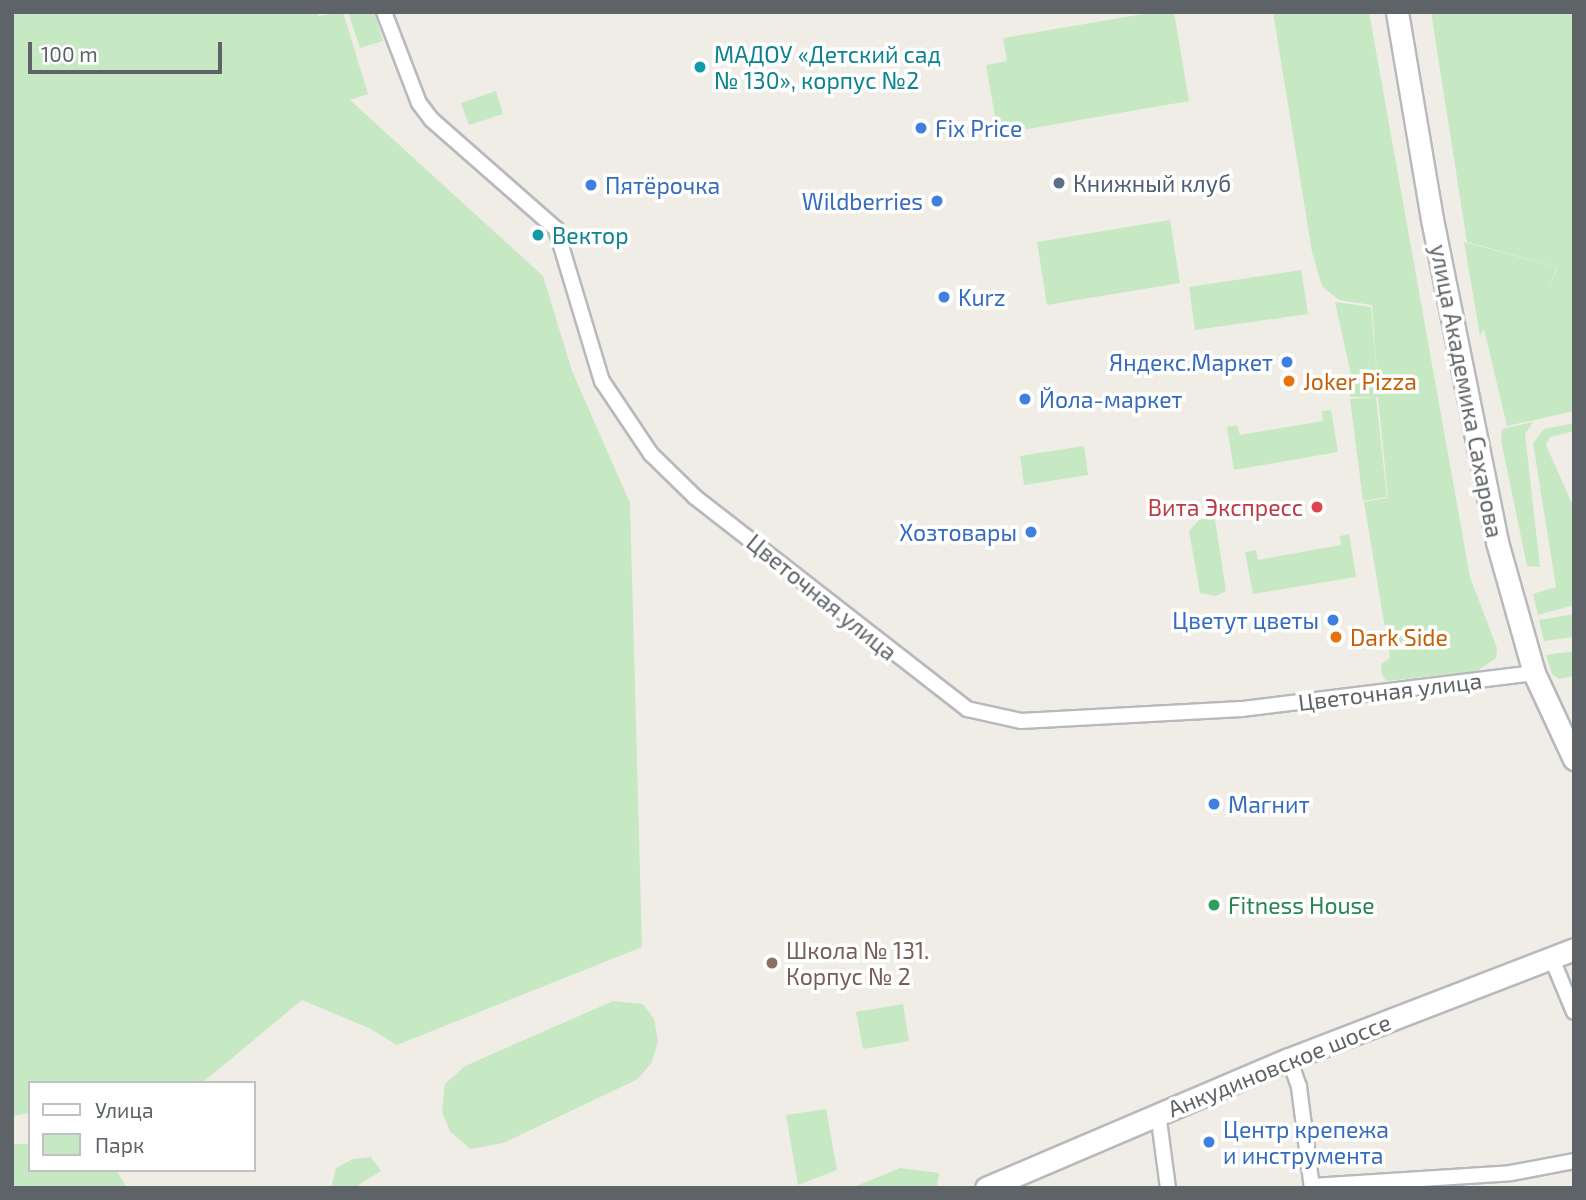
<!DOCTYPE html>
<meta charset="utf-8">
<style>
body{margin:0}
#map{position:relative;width:1586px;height:1200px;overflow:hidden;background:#f0ede6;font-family:"Exo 2",sans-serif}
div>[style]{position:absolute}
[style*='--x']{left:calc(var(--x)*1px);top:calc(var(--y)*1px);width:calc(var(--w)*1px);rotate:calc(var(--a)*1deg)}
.green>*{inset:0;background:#c6e8c3}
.roads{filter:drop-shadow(2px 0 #b7b9bd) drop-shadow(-2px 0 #b7b9bd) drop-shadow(0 2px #b7b9bd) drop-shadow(0 -2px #b7b9bd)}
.minor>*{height:14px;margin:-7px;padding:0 7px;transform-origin:7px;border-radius:7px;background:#fff}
.secondary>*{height:21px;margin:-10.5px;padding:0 10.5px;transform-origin:10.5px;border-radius:10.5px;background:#fff}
.dots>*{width:19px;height:19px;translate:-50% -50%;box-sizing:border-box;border:4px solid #fff;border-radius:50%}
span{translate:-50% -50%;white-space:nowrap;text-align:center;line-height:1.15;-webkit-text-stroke:7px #fff;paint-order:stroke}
.culture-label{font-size:23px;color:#0d838f}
.left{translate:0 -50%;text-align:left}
.shop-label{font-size:23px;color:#366cbe}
.right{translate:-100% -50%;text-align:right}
.service-label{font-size:23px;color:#4e5e75}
.food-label{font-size:23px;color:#c56008}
.street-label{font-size:23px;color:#5e6367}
.health-label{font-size:23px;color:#be3a42}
.leisure-label{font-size:23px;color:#27864d}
.education-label{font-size:23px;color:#785e54}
.frame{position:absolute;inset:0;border:14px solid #5e6367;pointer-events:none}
.legend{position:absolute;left:28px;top:1081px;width:228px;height:91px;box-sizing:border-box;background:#fff;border:2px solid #bfc1c2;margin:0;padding:9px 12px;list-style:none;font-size:21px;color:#5e6367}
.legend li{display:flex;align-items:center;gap:14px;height:35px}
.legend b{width:35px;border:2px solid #bfc1c2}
.scale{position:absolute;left:28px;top:42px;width:194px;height:32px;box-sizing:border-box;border:4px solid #5e6367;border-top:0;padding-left:9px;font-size:21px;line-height:24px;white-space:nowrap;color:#5e6367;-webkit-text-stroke:5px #fff;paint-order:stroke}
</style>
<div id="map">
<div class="green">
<div style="clip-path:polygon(12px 12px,318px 12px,318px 16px,343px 12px,368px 94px,350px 100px,543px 276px,572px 371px,630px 503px,642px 947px,397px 1045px,369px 1028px,302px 1000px,202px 1083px,30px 1083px,30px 1113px,12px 1116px)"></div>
<div style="clip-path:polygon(348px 12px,374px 12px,383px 41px,360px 48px)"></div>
<div style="clip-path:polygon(1155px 12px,1174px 12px,1189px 101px,998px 134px,986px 65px,1007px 61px,1003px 38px)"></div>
<div style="clip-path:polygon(1273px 12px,1369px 12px,1470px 577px,1497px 648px,1496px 658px,1477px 671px,1386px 681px,1382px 674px,1381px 664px,1390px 658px,1364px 502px,1388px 498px,1378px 397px,1350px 397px,1350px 388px,1354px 388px,1335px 302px,1371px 307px,1378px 389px,1372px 305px,1339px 300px,1322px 286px,1312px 252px)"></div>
<div style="clip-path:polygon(1431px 12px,1574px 12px,1574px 411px,1507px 426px,1484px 329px,1480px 336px,1464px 242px,1557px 267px,1545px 294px,1558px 267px,1467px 242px)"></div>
<div style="clip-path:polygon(496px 91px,503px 114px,469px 125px,461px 103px)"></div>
<div style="clip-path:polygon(1170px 220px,1180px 283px,1047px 305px,1037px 242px)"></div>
<div style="clip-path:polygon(1301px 270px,1308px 314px,1195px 330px,1189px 287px)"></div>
<div style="clip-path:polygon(1376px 397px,1387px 497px,1363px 501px,1350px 399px)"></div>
<div style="clip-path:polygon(1331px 410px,1338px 452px,1234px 470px,1227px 427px,1237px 425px,1240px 435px,1323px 421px,1322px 411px)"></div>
<div style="clip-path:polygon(1533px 422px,1525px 434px,1540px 567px,1527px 566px,1501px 440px,1502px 429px)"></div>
<div style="clip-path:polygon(1574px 423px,1574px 431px,1550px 437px,1546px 445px,1574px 508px,1574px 605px,1538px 615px,1533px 594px,1556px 587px,1533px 443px,1544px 429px)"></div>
<div style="clip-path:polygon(1084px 446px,1088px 475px,1024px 485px,1020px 456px)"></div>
<div style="clip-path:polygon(1200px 519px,1215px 519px,1226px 591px,1216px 596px,1200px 593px,1189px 531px)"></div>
<div style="clip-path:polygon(1349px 534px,1356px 577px,1253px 594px,1245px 552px,1256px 550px,1258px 560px,1341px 545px,1340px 536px)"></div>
<div style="clip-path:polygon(1574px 614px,1574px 637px,1544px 641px,1539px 620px)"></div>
<div style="clip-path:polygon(1574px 651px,1574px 676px,1559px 679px,1552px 674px,1546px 655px)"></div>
<div style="clip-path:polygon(613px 1001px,643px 1004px,654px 1019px,658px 1041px,652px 1062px,638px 1079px,503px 1143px,470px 1149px,450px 1131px,442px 1112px,445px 1084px,465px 1066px)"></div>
<div style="clip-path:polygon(903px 1004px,909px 1041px,863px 1049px,856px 1012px)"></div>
<div style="clip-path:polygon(826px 1109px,837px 1170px,798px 1185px,786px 1115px)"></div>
<div style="clip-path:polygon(12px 1144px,30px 1144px,30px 1170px,116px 1170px,127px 1188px,12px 1188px)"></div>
<div style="clip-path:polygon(371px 1157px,381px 1171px,354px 1188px,331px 1188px,336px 1168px,353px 1159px)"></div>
<div style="clip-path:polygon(900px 1168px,939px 1173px,937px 1188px,851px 1188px)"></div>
</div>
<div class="roads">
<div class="minor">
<div style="--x:384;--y:12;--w:97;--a:69"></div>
<div style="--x:419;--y:103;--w:21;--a:53"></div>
<div style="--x:432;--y:120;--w:165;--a:41.3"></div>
<div style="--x:556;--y:229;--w:159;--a:73.2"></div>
<div style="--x:602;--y:381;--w:88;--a:56.1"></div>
<div style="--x:651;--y:454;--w:62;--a:44.3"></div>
<div style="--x:695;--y:497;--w:345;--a:37.9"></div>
<div style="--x:967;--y:709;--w:55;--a:12.5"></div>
<div style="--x:1021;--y:721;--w:221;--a:-3.1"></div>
<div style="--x:1242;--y:709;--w:294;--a:-7"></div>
<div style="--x:1552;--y:959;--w:57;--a:67.5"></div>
<div style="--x:1289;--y:1059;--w:30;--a:70"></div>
<div style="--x:1299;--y:1087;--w:102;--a:82.7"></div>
<div style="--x:1158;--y:1113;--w:76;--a:82.4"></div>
<div style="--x:1312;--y:1186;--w:199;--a:-3.7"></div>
<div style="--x:1511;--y:1173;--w:64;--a:-10.8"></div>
</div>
<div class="secondary">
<div style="--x:1397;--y:12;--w:210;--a:80.4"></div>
<div style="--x:1432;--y:219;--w:329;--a:78.6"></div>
<div style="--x:1497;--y:542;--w:136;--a:74.2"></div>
<div style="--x:1534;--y:673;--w:95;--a:65.1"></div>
<div style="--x:986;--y:1188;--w:329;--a:-23.1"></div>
<div style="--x:1289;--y:1059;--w:305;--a:-21.1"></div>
</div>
</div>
<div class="dots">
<div style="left:700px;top:67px;background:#0f9aa8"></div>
<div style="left:921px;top:128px;background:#3f7fe0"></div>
<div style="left:1059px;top:183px;background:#5c6f8a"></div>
<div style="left:591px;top:185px;background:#3f7fe0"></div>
<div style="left:937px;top:201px;background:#3f7fe0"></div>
<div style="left:538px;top:235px;background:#0f9aa8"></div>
<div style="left:944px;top:297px;background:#3f7fe0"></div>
<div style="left:1287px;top:362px;background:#3f7fe0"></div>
<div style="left:1289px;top:381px;background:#e8710a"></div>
<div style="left:1025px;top:399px;background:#3f7fe0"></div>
<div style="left:1317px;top:507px;background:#e0444e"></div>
<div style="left:1031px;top:532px;background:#3f7fe0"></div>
<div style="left:1333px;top:620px;background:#3f7fe0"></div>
<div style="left:1336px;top:637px;background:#e8710a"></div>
<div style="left:1214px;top:804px;background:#3f7fe0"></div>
<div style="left:1214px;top:905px;background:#2e9e5b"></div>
<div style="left:772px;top:963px;background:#8d6e63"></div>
<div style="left:1209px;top:1142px;background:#3f7fe0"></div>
</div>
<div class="culture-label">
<span class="left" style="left:714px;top:67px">МАДОУ «Детский сад<br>№ 130», корпус №2</span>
<span class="left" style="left:552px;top:235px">Вектор</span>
</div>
<div class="shop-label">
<span class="left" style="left:935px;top:128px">Fix Price</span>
<span class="left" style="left:605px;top:185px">Пятёрочка</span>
<span class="right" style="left:923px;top:201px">Wildberries</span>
<span class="left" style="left:958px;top:297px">Kurz</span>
<span class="right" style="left:1273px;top:362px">Яндекс.Маркет</span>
<span class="left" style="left:1039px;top:399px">Йола-маркет</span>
<span class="right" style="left:1017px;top:532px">Хозтовары</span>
<span class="right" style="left:1319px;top:620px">Цветут цветы</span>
<span class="left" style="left:1228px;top:804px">Магнит</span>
<span class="left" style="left:1223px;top:1142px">Центр крепежа<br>и инструмента</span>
</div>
<div class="service-label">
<span class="left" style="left:1073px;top:183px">Книжный клуб</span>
</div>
<div class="food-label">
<span class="left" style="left:1303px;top:381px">Joker Pizza</span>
<span class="left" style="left:1350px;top:637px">Dark Side</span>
</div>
<div class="street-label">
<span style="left:1467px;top:391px;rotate:79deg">улица Академика Сахарова</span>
<span style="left:822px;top:597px;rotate:39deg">Цветочная улица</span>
<span style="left:1390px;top:691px;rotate:-7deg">Цветочная улица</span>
<span style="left:1279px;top:1065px;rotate:-22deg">Анкудиновское шоссе</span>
</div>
<div class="health-label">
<span class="right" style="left:1303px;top:507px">Вита Экспресс</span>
</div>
<div class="leisure-label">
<span class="left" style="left:1228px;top:905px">Fitness House</span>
</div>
<div class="education-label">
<span class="left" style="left:786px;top:963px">Школа № 131.<br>Корпус № 2</span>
</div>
<div class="frame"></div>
<ul class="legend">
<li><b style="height:9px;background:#fff"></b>Улица</li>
<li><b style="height:19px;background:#c6e8c3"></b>Парк</li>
</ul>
<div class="scale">100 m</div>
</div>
